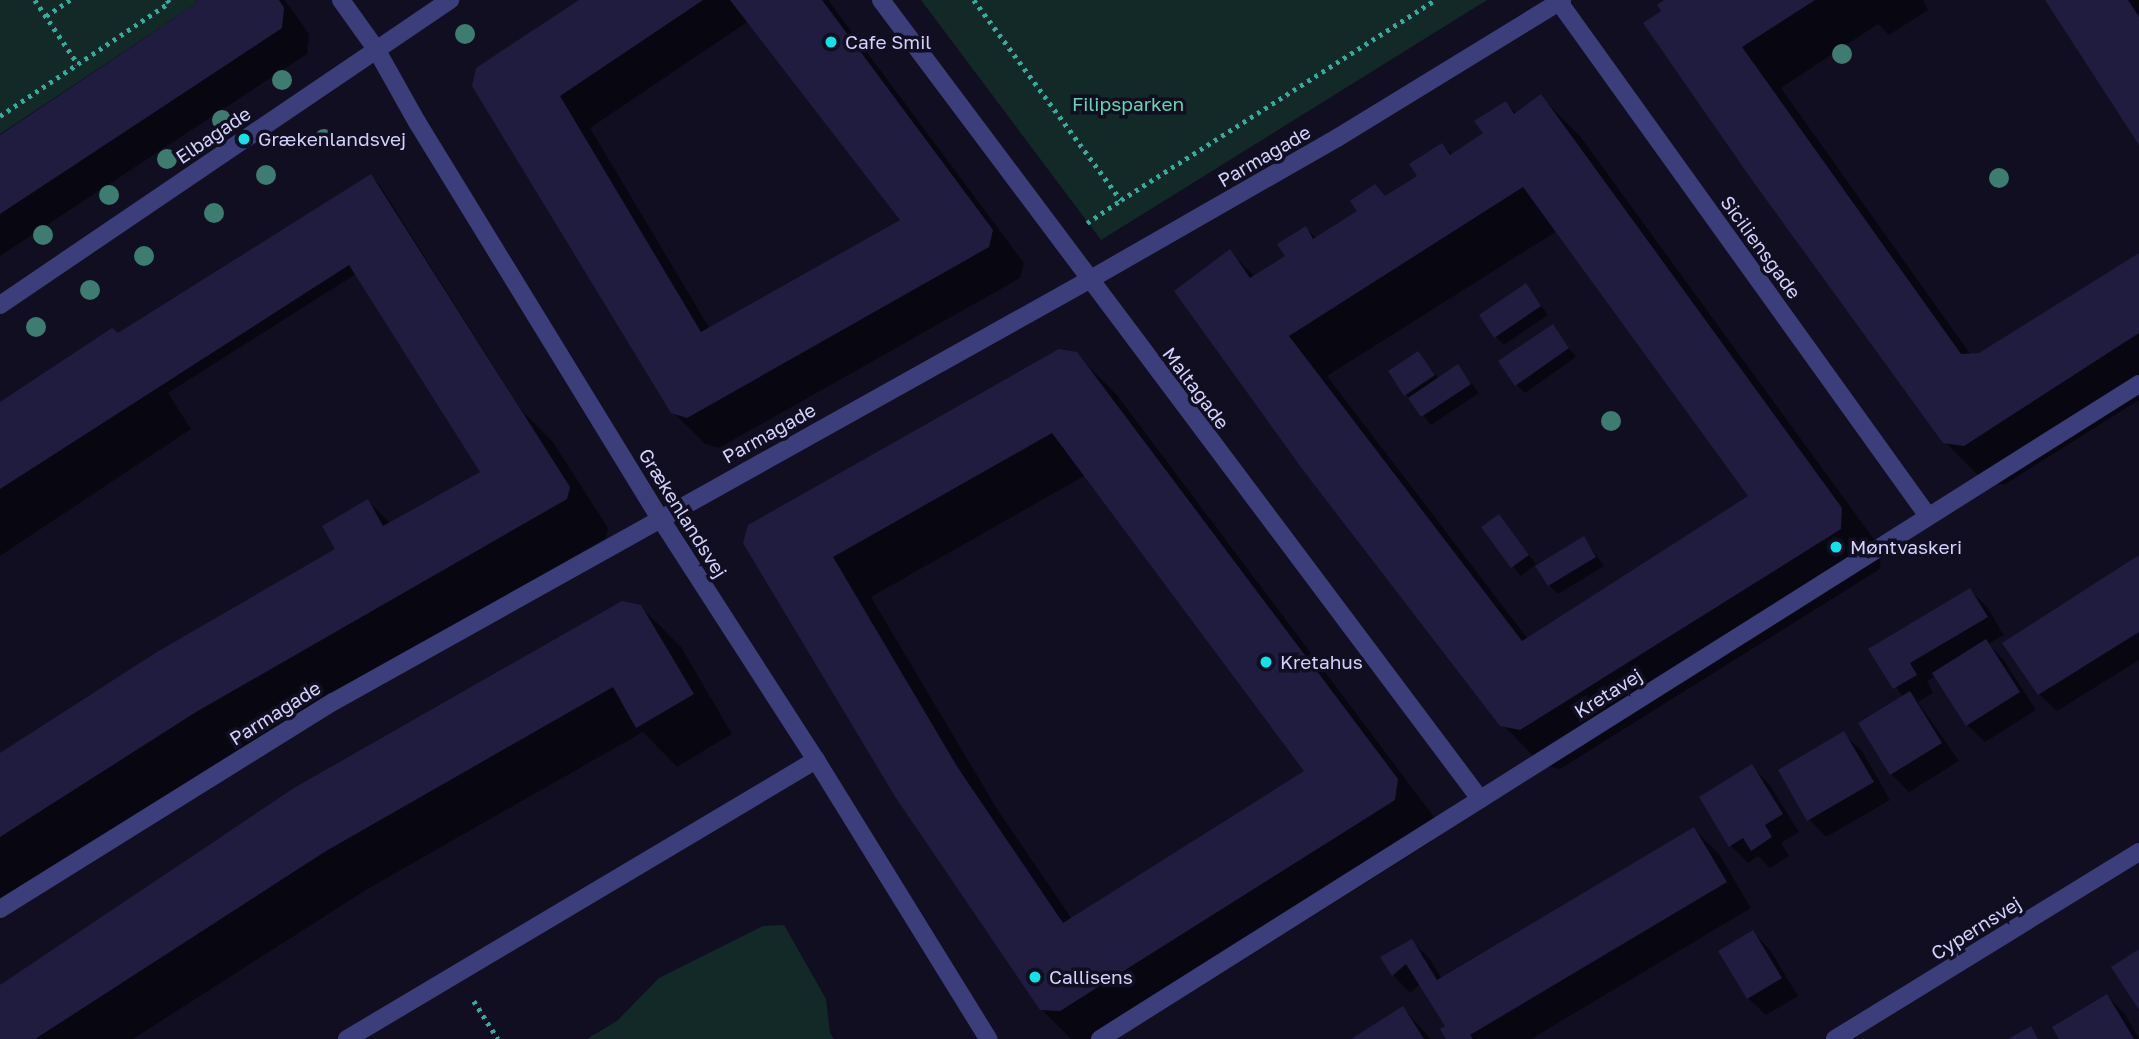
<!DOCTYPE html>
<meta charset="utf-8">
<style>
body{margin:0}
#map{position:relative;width:2139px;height:1039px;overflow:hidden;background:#100e20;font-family:"Golos Text",sans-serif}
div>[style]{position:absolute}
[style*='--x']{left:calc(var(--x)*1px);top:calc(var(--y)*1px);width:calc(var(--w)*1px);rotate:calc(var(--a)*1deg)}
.green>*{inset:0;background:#122927}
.shadow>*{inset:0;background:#0007}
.building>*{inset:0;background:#201c3f}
.path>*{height:4.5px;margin-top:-2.25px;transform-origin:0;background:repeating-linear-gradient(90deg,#36aa9b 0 3.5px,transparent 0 8.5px)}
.street>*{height:18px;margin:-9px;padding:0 9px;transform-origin:9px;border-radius:9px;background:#3c3e7b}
.trees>*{width:20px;height:20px;margin:-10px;border-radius:50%;background:#3d7c70}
.dots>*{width:19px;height:19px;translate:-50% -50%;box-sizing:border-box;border:4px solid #100e20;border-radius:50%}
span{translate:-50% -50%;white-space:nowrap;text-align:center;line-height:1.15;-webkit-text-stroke:7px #100e20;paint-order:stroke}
.poi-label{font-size:19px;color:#d2d0fc}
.left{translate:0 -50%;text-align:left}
.park-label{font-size:19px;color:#61d6b1}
.street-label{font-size:19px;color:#d2d0fc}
</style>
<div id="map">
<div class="green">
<div style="clip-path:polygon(0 0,195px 0,197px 3px,0 134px)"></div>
<div style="clip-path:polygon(921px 0,1487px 0,1101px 240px)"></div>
<div style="clip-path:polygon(784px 925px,826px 999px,830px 1033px,834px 1039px,587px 1039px,617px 1021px,659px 978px,763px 926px)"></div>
</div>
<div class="shadow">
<div style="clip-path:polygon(197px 0,285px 0,309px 34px,307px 54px,0 256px,0 137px,200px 3px)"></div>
<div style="clip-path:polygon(evenodd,582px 0,828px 0,1024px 263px,1020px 278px,719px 448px,705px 444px,673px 412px,474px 86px,582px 0,749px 21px,903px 221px,710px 329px,590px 128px,749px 21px)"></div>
<div style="clip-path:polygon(1667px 0,1923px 0,1928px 10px,1889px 35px,1878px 24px,1781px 88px,1971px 355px,1979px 355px,2139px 255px,2139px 400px,2004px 485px,1985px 482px,1945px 442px,1663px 12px)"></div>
<div style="clip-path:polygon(2047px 0,2139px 0,2139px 142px)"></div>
<div style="clip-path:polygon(evenodd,1541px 97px,1580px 136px,1881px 549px,1880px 569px,1560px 769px,1542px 765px,1502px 724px,1230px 252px,1255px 277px,1287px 256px,1306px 228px,1317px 239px,1420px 176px,1442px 145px,1453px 155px,1485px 134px,1506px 103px,1517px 114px,1541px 97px,1557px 231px,1751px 497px,1528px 639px,1327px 376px,1557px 231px)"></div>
<div style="clip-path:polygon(370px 176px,379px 184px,522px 411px,553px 442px,608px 528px,606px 538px,236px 751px,0 901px,0 755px,338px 550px,368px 501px,391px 524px,482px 473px,356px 274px,168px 393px,191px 429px,0 556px,0 403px,118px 336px)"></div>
<div style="clip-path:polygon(1525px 285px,1548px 315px,1504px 345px,1495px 336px)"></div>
<div style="clip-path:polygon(1553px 326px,1576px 357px,1525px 393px,1516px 384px)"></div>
<div style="clip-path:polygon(1418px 353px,1439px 379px,1458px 366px,1479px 393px,1431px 425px,1406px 394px)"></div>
<div style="clip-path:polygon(evenodd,1076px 354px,1116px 394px,1437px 821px,1434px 840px,1117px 1039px,1071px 1039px,1041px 1009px,745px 542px,1076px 354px,1086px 475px,1306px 772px,1072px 919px,997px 809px,871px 597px,1086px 475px)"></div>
<div style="clip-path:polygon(1499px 517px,1536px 564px,1521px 576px,1483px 528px)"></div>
<div style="clip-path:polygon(1584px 538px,1604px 566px,1558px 594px,1549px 585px)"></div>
<div style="clip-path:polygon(2139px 557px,2139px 660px,2057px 711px,2039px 694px)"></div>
<div style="clip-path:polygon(1970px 590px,1987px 607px,2004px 635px,1988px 644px,2003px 659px,2036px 710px,1985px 742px,1967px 725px,1936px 676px,1927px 681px,1933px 693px,1918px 702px,1959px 761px,1909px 792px,1891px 774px,1903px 697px,1871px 650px)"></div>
<div style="clip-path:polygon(641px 607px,681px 647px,732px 734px,677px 767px,643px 732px,366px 890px,133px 1039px,0 1039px,0 987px)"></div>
<div style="clip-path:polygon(1844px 734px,1862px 751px,1890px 800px,1826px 837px,1809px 819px)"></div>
<div style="clip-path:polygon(1751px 766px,1769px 784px,1799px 832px,1781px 843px,1789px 856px,1770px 868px,1758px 856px,1748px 863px,1731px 846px)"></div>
<div style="clip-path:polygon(1694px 829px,1719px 854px,1751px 908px,1531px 1039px,1448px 1039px,1448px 1027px,1420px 984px,1410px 993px,1393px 975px,1382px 957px,1411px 941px,1429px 958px,1442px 979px)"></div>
<div style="clip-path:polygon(1753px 932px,1770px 950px,1798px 996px,1766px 1015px,1748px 998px)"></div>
<div style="clip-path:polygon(2107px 996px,2125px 1014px,2139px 1039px,2061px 1039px)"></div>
<div style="clip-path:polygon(1403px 1008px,1431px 1039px,1354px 1039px)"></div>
</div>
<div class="building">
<div style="clip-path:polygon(195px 0,279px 0,284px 8px,282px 28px,0 214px,0 135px,197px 3px)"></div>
<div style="clip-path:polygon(579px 0,703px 0,560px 96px,701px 332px,900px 220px,730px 0,822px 0,993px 230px,989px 247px,687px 418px,671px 413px,472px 86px,476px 68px)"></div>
<div style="clip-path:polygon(1664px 0,1815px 0,1742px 47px,1961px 354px,1979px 353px,2139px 253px,2139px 333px,1964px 446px,1943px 443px,1752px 180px,1643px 23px,1661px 11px,1657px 5px)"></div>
<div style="clip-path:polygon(2045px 0,2128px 0,2139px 17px,2139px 145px)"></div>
<div style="clip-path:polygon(evenodd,1541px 94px,1842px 508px,1841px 529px,1520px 730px,1500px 726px,1303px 470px,1174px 291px,1230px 249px,1250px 278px,1285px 256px,1277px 244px,1306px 226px,1313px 239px,1357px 211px,1350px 201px,1375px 184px,1385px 196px,1417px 176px,1409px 164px,1442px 143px,1450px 155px,1483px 133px,1474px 121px,1506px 101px,1514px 114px,1541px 94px,1523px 187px,1748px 496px,1522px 641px,1289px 336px,1523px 187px)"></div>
<div style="clip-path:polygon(371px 174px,570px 487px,567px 499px,196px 712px,0 837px,0 753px,157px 652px,335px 549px,322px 526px,368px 499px,383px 526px,480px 472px,349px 265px,0 489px,0 402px,112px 328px,118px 333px)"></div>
<div style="clip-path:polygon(1526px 283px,1541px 306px,1494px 338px,1479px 315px)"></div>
<div style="clip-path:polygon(1553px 324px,1569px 348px,1515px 386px,1498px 361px)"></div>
<div style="clip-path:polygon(evenodd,1059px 349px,1077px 352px,1398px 779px,1395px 800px,1060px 1011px,1040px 1010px,896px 798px,743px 543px,748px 525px,1059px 349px,1052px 433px,1304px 771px,1063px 923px,958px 768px,833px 557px,1052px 433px)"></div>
<div style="clip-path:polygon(1418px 351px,1435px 375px,1404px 396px,1388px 371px)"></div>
<div style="clip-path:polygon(1458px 364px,1471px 384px,1421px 417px,1408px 398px)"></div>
<div style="clip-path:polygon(1499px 514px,1529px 555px,1511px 568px,1481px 527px)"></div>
<div style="clip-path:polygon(1584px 536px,1596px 557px,1548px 586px,1535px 566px)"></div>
<div style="clip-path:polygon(2139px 555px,2139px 632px,2038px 695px,2002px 643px)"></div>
<div style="clip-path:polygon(1970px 588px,1988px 617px,1910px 663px,1917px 675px,1893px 689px,1868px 649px)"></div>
<div style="clip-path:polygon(622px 601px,641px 605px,694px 694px,636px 728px,613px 687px,326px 851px,35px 1039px,0 1039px,0 985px,294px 788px)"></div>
<div style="clip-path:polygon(1986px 639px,2020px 692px,1966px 726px,1932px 673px)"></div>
<div style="clip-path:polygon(1910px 691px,1942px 743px,1890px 775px,1858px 723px)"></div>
<div style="clip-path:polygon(1844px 731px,1874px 782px,1807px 821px,1778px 770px)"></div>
<div style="clip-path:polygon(1752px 764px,1783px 814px,1765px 825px,1772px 837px,1751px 851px,1743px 838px,1729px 847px,1699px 797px)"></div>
<div style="clip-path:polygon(1694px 827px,1727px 882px,1470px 1035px,1473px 1039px,1446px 1039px,1440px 1029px,1445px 1026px,1406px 964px,1392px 976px,1380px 957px,1412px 939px,1437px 980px)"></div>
<div style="clip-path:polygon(1753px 930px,1782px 978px,1747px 999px,1718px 951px)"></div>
<div style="clip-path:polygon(2139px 949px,2139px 1010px,2111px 967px)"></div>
<div style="clip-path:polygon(2107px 994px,2134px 1039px,2059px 1039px,2052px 1027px)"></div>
<div style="clip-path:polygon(1403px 1006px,1424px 1039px,1351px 1039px)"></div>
<div style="clip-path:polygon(2031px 1026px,2038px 1039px,2008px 1039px)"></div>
</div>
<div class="path">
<div style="--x:35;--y:0;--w:77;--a:56.1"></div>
<div style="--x:974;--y:0;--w:248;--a:53.7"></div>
<div style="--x:1121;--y:200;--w:372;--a:-32.5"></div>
<div style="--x:46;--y:16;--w:29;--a:-34"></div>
<div style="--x:0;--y:116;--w:203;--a:-33.8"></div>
<div style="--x:169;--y:3;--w:4;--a:-124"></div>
<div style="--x:1087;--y:223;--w:41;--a:-34.1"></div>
<div style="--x:474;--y:1001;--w:45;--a:57.7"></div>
</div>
<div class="street">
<div style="--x:341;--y:0;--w:60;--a:54.5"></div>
<div style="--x:376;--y:49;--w:84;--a:60.7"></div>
<div style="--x:417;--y:122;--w:465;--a:58.5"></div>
<div style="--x:660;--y:518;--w:288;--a:57.2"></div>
<div style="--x:816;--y:760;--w:328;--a:58.3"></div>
<div style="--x:881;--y:0;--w:999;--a:53.14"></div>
<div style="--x:1559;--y:2;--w:633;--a:54.33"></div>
<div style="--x:0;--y:305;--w:544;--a:-34.13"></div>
<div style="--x:0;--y:909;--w:392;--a:-31.9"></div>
<div style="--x:333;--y:702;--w:866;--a:-29.17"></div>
<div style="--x:1089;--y:280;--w:286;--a:-29.8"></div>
<div style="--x:1337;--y:138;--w:264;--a:-31.5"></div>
<div style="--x:347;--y:1039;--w:546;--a:-30.75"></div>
<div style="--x:1100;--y:1039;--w:1228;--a:-32.23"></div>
<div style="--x:1835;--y:1039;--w:357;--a:-31.6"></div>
</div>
<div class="trees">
<div style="left:465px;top:34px"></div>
<div style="left:1842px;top:54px"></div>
<div style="left:282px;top:80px"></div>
<div style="left:222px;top:120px"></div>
<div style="left:324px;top:139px"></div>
<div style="left:167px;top:159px"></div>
<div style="left:266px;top:175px"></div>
<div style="left:1999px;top:178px"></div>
<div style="left:109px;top:195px"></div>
<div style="left:214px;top:213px"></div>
<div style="left:43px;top:235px"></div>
<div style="left:144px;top:256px"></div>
<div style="left:90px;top:290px"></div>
<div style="left:36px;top:327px"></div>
<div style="left:1611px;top:421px"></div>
</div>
<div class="dots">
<div style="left:831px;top:42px;background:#0fe2e8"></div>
<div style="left:244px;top:139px;background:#0fe2e8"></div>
<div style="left:1836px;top:547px;background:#0fe2e8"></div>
<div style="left:1266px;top:662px;background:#0fe2e8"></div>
<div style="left:1035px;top:977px;background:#0fe2e8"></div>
</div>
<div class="poi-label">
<span class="left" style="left:845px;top:42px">Cafe Smil</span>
<span class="left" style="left:258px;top:139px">Grækenlandsvej</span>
<span class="left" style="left:1850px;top:547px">Møntvaskeri</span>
<span class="left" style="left:1280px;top:662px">Kretahus</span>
<span class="left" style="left:1049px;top:977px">Callisens</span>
</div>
<div class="park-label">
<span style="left:1128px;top:104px">Filipsparken</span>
</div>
<div class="street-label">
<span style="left:213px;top:135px;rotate:-34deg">Elbagade</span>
<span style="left:1264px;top:156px;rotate:-30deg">Parmagade</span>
<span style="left:1761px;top:247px;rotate:54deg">Siciliensgade</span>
<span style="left:1196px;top:388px;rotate:53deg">Maltagade</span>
<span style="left:769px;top:433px;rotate:-29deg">Parmagade</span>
<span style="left:683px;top:513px;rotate:58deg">Grækenlandsvej</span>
<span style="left:1608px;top:693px;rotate:-32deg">Kretavej</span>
<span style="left:275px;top:713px;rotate:-32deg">Parmagade</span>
<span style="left:1976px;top:928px;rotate:-32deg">Cypernsvej</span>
</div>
</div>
